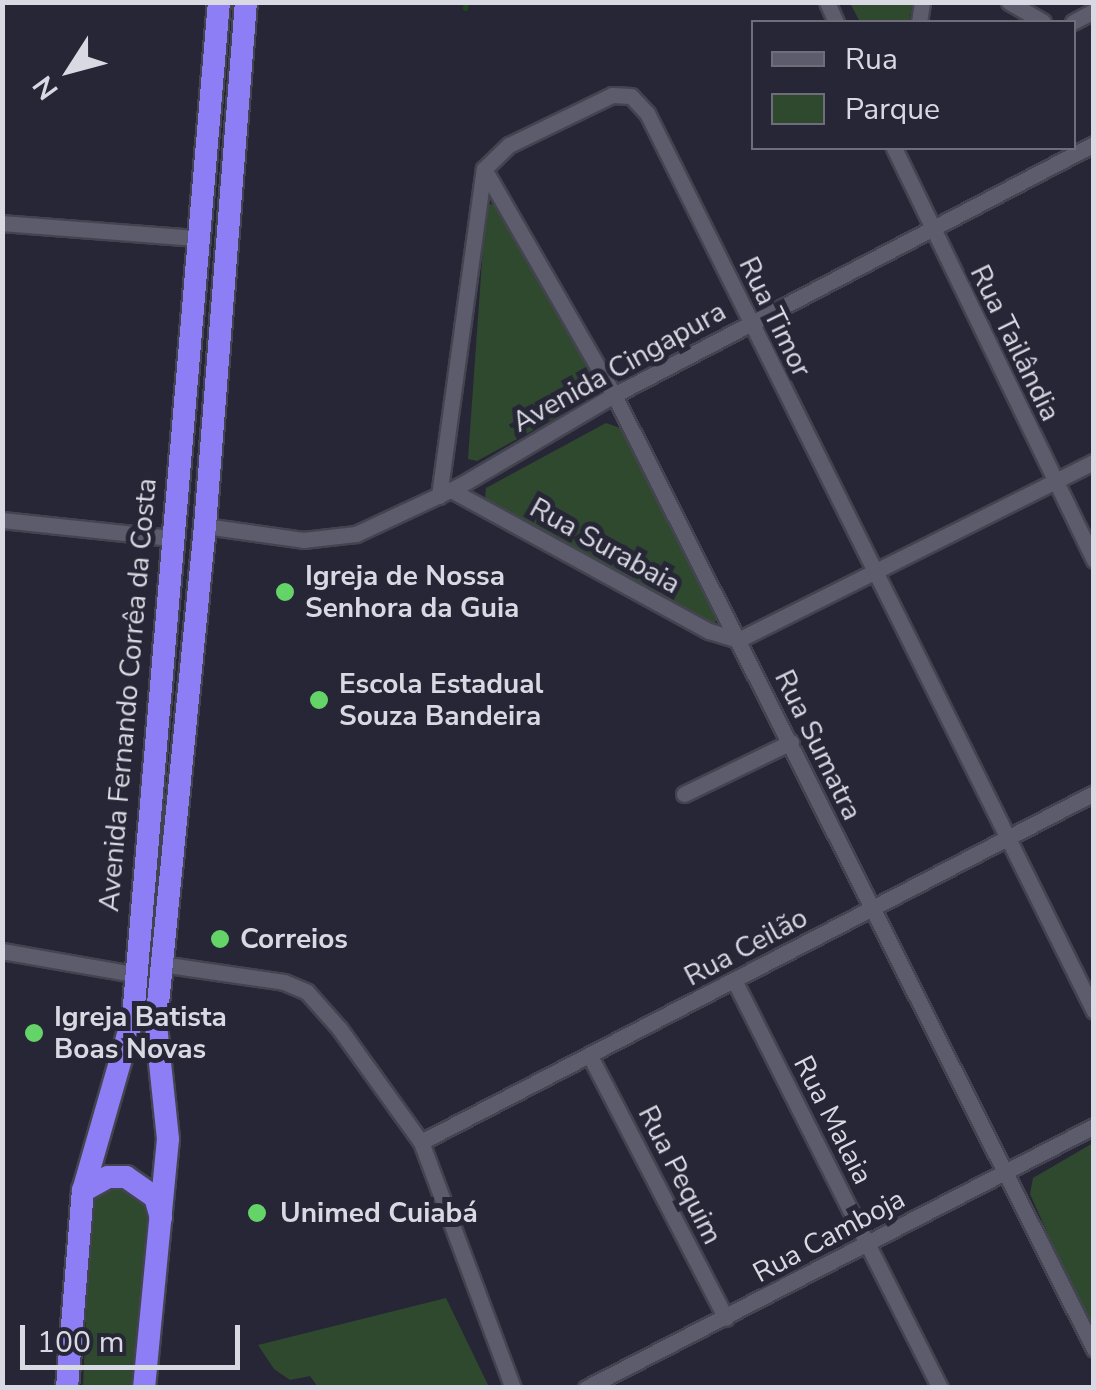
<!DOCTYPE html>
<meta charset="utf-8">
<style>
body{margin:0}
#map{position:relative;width:1096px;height:1390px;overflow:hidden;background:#272636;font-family:"Nunito Sans",sans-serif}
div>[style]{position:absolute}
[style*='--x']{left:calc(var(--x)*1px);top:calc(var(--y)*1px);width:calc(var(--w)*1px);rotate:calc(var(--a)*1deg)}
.green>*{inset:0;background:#2f492f}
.stream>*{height:5px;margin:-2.5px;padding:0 2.5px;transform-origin:2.5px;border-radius:2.5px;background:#1c461d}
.roads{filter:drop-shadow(2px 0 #444450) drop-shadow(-2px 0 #444450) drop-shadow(0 2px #444450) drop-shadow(0 -2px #444450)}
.minor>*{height:15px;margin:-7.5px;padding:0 7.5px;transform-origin:7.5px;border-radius:7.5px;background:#5c5c6d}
.highway>*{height:22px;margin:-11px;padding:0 11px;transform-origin:11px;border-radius:11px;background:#8e7ef5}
.dots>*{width:28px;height:28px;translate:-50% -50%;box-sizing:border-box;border:5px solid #272636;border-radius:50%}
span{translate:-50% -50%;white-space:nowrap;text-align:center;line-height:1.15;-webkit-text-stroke:10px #272636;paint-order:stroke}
.street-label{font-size:28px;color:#d9d9e3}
.poi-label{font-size:28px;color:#d9d9e3;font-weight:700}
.left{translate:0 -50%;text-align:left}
.frame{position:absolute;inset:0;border:5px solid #d9d9e3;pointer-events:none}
.legend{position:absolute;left:751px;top:20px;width:325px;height:130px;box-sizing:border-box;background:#272636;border:2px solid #6e6e7b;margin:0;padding:12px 18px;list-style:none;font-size:30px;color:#d9d9e3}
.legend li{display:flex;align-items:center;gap:20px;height:50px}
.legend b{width:50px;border:2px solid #6e6e7b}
.north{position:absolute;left:20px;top:20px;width:100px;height:100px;-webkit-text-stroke:8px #272636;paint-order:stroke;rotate:234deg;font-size:28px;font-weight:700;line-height:40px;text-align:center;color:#d9d9e3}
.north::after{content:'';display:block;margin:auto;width:35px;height:45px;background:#d9d9e3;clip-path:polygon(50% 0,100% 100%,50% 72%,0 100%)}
.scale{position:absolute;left:20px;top:1325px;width:220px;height:45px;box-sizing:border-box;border:5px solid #d9d9e3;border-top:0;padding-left:12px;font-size:30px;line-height:35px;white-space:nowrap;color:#d9d9e3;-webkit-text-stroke:8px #272636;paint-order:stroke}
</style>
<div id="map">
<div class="green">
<div style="clip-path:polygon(850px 3px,913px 3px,909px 22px,860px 22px)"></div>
<div style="clip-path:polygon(493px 204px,600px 384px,592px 398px,477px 461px,468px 459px,486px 205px)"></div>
<div style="clip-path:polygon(606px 423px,623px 429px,718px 618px,713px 626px,485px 499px,486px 488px)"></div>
<div style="clip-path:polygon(1093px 1143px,1093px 1334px,1030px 1194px,1033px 1178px)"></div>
<div style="clip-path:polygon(119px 1181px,151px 1203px,136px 1387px,83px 1388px,91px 1200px)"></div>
<div style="clip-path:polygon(446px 1298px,489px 1387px,318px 1387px,310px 1376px,290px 1380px,274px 1369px,258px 1345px)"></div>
</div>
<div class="stream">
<div style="--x:465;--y:8;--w:6;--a:-81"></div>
</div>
<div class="roads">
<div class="minor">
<div style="--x:827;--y:2;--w:22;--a:66"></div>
<div style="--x:1009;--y:2;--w:39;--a:30"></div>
<div style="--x:919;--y:22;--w:20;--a:-81"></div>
<div style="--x:1073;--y:22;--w:24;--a:-28"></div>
<div style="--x:894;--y:148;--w:458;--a:64.1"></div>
<div style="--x:484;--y:169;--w:261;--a:60.1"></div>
<div style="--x:614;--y:395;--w:1068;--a:63.29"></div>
<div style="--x:2;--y:223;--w:197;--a:4.4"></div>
<div style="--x:451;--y:490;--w:294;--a:28.7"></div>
<div style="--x:709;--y:631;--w:30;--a:17"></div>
<div style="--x:738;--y:640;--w:398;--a:-26.6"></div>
<div style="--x:439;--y:496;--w:330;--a:-82.2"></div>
<div style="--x:484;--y:169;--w:35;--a:-44"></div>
<div style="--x:509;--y:145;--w:114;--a:-25.9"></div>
<div style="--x:612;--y:95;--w:19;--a:3"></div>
<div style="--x:631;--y:96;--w:23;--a:47"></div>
<div style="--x:647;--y:113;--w:1003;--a:63.54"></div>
<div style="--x:2;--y:520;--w:170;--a:6.1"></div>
<div style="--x:205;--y:526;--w:99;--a:8.1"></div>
<div style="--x:303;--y:540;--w:53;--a:-6.5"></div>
<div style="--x:356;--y:534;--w:116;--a:-25"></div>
<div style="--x:461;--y:485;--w:178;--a:-30.5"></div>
<div style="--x:614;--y:395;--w:542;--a:-27.61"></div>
<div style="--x:684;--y:794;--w:119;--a:-25.9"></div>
<div style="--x:2;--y:951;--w:134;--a:9.9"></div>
<div style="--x:161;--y:964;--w:124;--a:8.3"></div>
<div style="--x:284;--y:982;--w:25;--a:23"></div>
<div style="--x:307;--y:992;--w:48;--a:48.4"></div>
<div style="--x:339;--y:1028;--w:140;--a:54.3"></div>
<div style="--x:421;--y:1142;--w:263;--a:69.5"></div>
<div style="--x:735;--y:982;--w:455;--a:63.2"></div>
<div style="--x:590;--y:1056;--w:295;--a:62.6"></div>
<div style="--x:421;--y:1142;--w:758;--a:-27.41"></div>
<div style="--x:586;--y:1388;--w:572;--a:-27.28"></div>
</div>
<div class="highway">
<div style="--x:83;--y:1191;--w:29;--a:-29"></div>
<div style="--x:108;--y:1177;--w:18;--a:0"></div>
<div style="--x:126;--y:1177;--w:35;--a:35"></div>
<div style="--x:155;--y:1197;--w:22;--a:74"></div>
<div style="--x:67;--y:1388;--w:198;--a:-85.4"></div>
<div style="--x:83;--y:1191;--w:181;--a:-74"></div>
<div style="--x:133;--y:1017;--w:1019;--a:-85.16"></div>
<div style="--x:144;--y:1388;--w:250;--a:-84.5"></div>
<div style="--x:168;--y:1139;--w:116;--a:-96"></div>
<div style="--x:156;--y:1024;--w:500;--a:-84.38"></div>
<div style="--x:205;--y:526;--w:526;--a:-85.53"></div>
</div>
</div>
<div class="dots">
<div style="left:285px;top:592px;background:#64d468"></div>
<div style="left:319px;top:700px;background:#64d468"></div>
<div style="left:220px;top:939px;background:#64d468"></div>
<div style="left:34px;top:1033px;background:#64d468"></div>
<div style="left:257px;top:1213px;background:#64d468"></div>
</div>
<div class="street-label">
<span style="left:775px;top:317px;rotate:64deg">Rua Timor</span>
<span style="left:1015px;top:343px;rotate:64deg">Rua Tailândia</span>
<span style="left:619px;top:367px;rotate:-29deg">Avenida Cingapura</span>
<span style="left:605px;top:546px;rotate:29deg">Rua Surabaia</span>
<span style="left:128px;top:695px;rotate:-85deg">Avenida Fernando Corrêa da Costa</span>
<span style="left:818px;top:745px;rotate:64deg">Rua Sumatra</span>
<span style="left:746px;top:947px;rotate:-28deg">Rua Ceilão</span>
<span style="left:833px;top:1120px;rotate:63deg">Rua Malaia</span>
<span style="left:680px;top:1175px;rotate:63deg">Rua Pequim</span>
<span style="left:829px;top:1236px;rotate:-28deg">Rua Camboja</span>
</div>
<div class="poi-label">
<span class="left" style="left:305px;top:592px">Igreja de Nossa<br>Senhora da Guia</span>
<span class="left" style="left:339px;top:700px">Escola Estadual<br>Souza Bandeira</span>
<span class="left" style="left:240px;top:939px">Correios</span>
<span class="left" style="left:54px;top:1033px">Igreja Batista<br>Boas Novas</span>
<span class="left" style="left:280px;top:1213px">Unimed Cuiabá</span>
</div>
<div class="frame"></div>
<ul class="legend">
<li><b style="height:12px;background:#5c5c6d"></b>Rua</li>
<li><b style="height:28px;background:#2f492f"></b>Parque</li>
</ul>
<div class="north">N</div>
<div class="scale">100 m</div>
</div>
